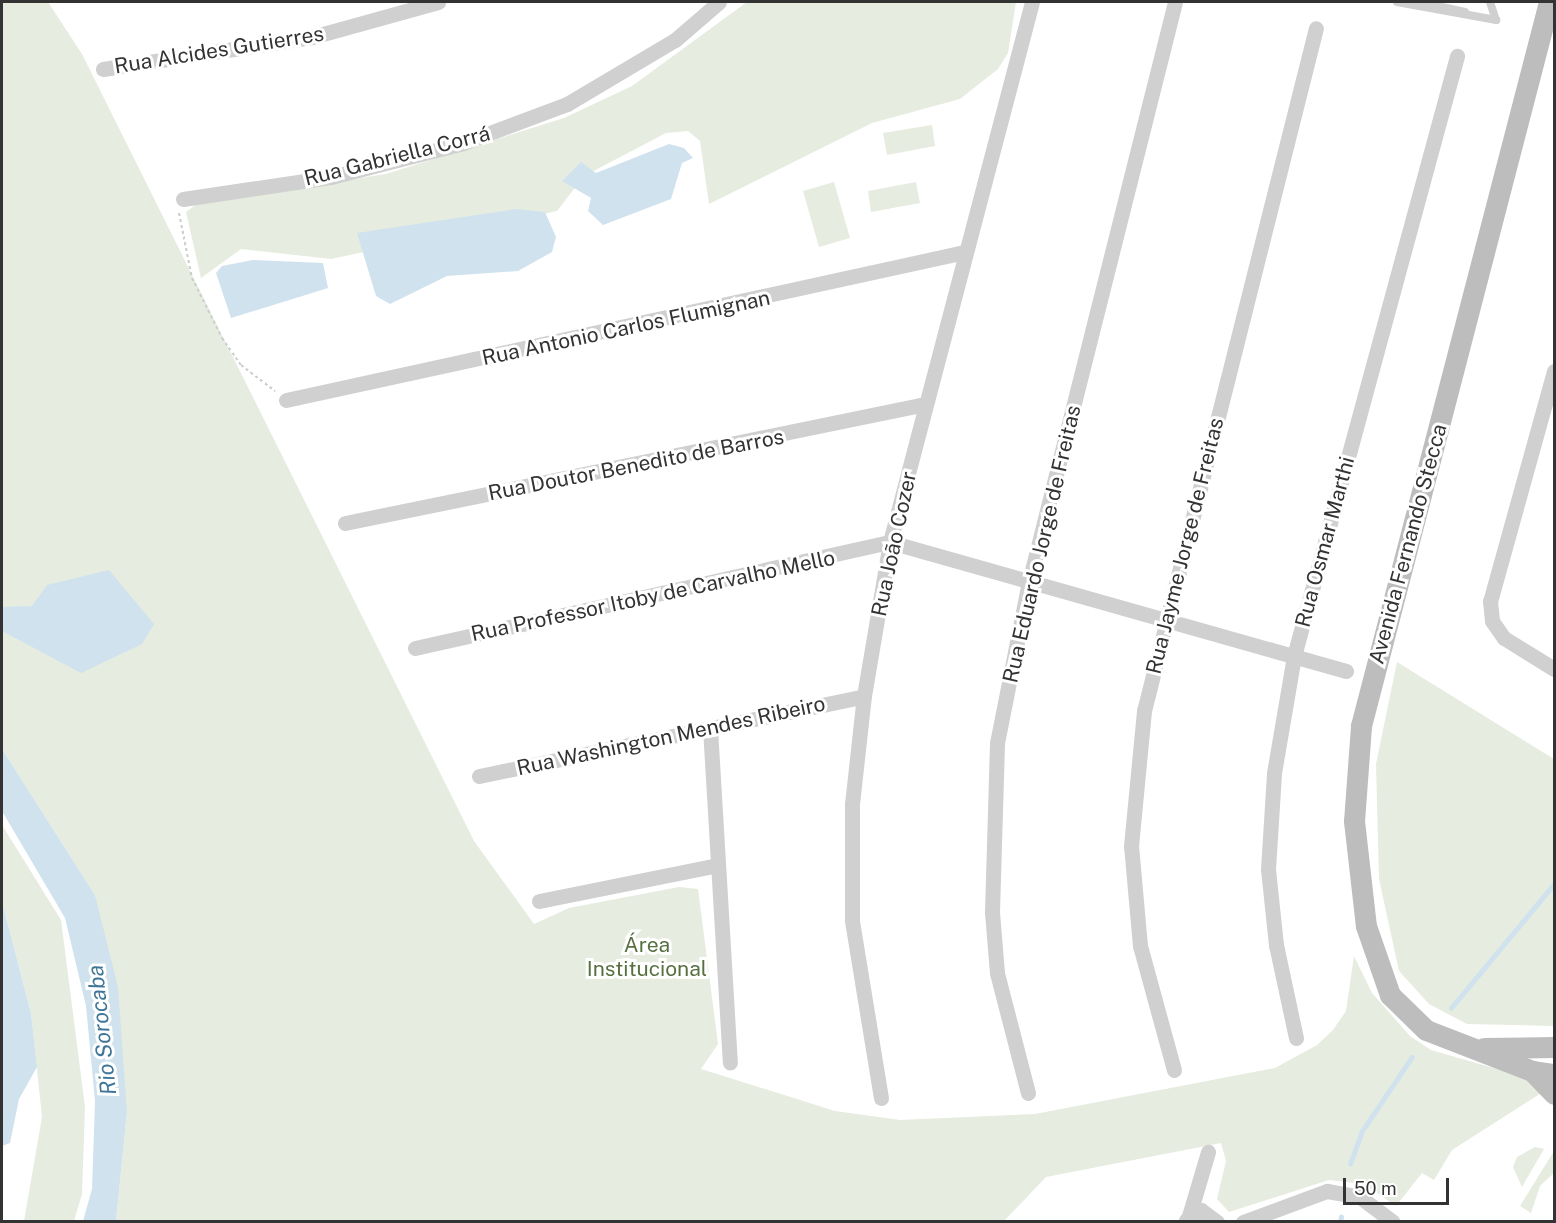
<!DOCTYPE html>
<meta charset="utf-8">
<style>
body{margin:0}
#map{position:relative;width:1556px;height:1223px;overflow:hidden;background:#fff;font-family:"Public Sans",sans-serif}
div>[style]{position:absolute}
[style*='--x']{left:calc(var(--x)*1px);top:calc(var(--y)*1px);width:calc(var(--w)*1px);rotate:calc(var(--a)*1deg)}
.green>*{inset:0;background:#e6ecdf}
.water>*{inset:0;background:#cfe2ee}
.stream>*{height:4.5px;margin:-2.25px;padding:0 2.25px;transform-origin:2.25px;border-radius:2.25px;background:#cfe2ee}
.path>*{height:2px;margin-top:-1px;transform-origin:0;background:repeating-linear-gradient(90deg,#cdcdcd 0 3px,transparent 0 6px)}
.lane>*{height:8px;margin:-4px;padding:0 4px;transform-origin:4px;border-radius:4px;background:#d0d0d0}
.street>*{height:15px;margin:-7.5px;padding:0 7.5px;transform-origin:7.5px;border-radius:7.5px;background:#d0d0d0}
.secondary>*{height:21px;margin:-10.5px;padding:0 10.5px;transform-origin:10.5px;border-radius:10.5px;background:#bdbdbd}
span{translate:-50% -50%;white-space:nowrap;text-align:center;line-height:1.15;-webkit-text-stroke:6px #fff;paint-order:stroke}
.street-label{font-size:21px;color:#333}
.park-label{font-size:21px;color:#56703f}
.water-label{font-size:22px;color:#3f7597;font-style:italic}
.frame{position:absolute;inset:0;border:3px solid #333;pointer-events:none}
.scale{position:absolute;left:1343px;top:1178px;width:106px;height:27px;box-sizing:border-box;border:3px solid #333;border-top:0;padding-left:8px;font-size:18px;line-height:21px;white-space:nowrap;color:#333;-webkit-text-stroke:4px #fff;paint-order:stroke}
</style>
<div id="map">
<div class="green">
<div style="clip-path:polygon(2px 2px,48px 2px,82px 54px,474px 841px,534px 924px,569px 908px,679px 887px,698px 889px,718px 1044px,701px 1069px,835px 1111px,900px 1120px,1035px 1114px,1275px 1068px,1317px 1045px,1333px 1030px,1346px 1011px,1354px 956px,1372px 993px,1410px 1036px,1431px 1050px,1511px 1073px,1546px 1090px,1452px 1150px,1434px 1180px,1422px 1173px,1396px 1206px,1364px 1184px,1329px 1180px,1229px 1212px,1217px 1199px,1226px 1161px,1221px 1143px,1046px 1177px,1004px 1221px,116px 1221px,127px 1112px,95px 895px,2px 749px)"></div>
<div style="clip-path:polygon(747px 2px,1016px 2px,1008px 53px,998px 69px,960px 99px,872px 123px,709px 204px,700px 141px,688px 131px,666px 133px,584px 176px,557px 211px,331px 259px,241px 249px,201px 278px,186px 212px,198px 203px,386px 174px,564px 118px,632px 86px)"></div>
<div style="clip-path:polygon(932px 125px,935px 146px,887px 155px,883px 133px)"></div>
<div style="clip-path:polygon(834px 182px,850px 238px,819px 247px,803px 191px)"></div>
<div style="clip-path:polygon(916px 182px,920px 203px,871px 212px,868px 191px)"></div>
<div style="clip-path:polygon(1397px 662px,1554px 759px,1554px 1026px,1467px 1024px,1429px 1004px,1399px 971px,1379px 879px,1376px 764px)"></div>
<div style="clip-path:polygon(2px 825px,61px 920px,85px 1107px,82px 1194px,74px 1221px,24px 1221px,42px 1117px,31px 1013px,2px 902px)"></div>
<div style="clip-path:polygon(1535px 1147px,1544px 1149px,1522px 1187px,1513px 1167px,1517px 1157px)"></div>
<div style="clip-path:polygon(1554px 1151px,1554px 1173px,1540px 1186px,1531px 1213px,1520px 1206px)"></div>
</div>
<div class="water">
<div style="clip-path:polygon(669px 144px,684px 148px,693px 158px,682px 163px,671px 199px,603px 225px,588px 211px,591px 198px,562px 181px,581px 162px,596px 173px)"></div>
<div style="clip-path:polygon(516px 209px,545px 212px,556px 237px,552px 252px,518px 271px,447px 276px,390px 304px,376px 296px,357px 233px)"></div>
<div style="clip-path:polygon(253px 260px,323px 263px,328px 288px,231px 318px,216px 273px,222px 266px)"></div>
<div style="clip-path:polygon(109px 570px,154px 624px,142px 644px,81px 673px,2px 631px,2px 607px,32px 606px,47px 585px)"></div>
<div style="clip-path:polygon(2px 749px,95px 895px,118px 987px,127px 1112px,116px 1221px,83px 1221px,92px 1189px,95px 1101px,86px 1006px,65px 918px,2px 811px)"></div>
<div style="clip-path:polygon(2px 902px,31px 1013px,37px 1067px,19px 1099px,10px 1143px,2px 1146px)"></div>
</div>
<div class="stream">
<div style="--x:1451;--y:1008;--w:161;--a:-50.3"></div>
<div style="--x:1350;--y:1164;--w:35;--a:-70"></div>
<div style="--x:1362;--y:1131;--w:89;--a:-56"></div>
<div style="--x:1340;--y:1222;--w:5;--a:-79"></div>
</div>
<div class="path">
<div style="--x:179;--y:213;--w:66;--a:78.7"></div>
<div style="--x:192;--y:278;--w:67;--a:63.4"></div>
<div style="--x:222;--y:338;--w:33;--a:55"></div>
<div style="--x:241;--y:365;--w:43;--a:37.4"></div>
</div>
<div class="lane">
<div style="--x:1397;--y:2;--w:101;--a:10.3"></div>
<div style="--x:1420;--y:2;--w:46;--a:12.5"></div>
<div style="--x:1490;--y:2;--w:19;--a:72"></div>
</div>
<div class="street">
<div style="--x:103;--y:69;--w:211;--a:-8.7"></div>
<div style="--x:312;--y:37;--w:131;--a:-15.5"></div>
<div style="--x:183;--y:199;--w:150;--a:-8.5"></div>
<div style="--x:331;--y:177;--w:136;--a:-14.4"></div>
<div style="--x:463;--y:143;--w:111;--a:-20.6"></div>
<div style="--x:567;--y:104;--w:126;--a:-30.7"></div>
<div style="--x:675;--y:40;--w:58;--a:-40.8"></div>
<div style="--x:1554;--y:371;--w:239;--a:105.5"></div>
<div style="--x:1490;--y:601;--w:20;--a:84"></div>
<div style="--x:1492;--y:621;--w:21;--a:55"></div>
<div style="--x:1504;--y:638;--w:59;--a:31.8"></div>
<div style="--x:286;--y:400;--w:695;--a:-12.3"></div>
<div style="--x:345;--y:523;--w:593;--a:-11.58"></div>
<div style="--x:415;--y:648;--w:487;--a:-12.6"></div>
<div style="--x:890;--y:542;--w:474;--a:15.8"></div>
<div style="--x:710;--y:728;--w:335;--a:86.6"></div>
<div style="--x:479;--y:776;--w:393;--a:-11.7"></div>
<div style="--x:539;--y:901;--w:182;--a:-11.4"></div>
<div style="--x:1296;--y:1038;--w:95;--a:-102.1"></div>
<div style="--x:1276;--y:945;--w:76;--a:-96"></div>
<div style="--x:1268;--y:869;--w:96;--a:-86.4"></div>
<div style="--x:1274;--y:773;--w:119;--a:-80.3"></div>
<div style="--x:1294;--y:656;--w:622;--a:-74.8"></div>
<div style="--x:1174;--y:1070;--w:129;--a:-105.3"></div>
<div style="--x:1140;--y:946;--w:100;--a:-95.1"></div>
<div style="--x:1131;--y:846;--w:136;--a:-84.5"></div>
<div style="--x:1144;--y:711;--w:704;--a:-75.87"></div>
<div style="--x:1028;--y:1093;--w:124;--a:-104.5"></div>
<div style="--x:997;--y:973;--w:61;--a:-94.7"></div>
<div style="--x:992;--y:912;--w:169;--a:-88.3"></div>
<div style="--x:997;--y:743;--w:164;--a:-78.8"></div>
<div style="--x:1029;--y:582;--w:598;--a:-75.87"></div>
<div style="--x:881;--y:1098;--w:180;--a:-99.3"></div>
<div style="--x:852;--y:920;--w:116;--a:-90"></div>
<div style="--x:852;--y:804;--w:109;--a:-83.7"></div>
<div style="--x:864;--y:696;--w:156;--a:-80.4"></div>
<div style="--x:890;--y:542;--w:558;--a:-75.27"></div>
<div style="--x:1189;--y:1216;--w:67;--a:-73.5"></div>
<div style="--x:1186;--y:1220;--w:18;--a:-34"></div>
<div style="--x:1201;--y:1210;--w:20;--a:37"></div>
<div style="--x:1243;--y:1222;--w:90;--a:-20.3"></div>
<div style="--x:1327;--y:1191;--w:34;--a:10"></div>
<div style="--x:1360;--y:1197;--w:41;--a:37.1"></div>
</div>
<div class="secondary">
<div style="--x:1549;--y:2;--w:748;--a:104.56"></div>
<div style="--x:1361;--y:726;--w:95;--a:94.2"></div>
<div style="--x:1354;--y:821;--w:106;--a:83.5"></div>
<div style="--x:1366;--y:926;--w:73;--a:70.8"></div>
<div style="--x:1390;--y:995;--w:50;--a:44.2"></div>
<div style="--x:1426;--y:1030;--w:114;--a:21.1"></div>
<div style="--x:1532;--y:1071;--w:22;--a:8"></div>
<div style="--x:1484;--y:1048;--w:70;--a:-0.8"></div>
<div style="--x:1532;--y:1071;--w:32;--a:46"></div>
</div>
<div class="street-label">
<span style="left:219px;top:50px;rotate:-9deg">Rua Alcides Gutierres</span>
<span style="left:397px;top:156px;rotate:-14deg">Rua Gabriella Corrá</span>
<span style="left:626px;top:328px;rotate:-12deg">Rua Antonio Carlos Flumignan</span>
<span style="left:636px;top:465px;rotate:-11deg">Rua Doutor Benedito de Barros</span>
<span style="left:1325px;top:542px;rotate:-75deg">Rua Osmar Marthi</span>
<span style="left:894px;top:544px;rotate:-78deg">Rua João Cozer</span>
<span style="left:1042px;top:544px;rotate:-77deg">Rua Eduardo Jorge de Freitas</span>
<span style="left:1408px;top:544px;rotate:-75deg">Avenida Fernando Stecca</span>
<span style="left:1185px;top:546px;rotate:-76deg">Rua Jayme Jorge de Freitas</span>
<span style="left:653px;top:596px;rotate:-12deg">Rua Professor Itoby de Carvalho Mello</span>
<span style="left:671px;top:736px;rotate:-12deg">Rua Washington Mendes Ribeiro</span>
</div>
<div class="park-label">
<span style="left:647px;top:957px">Área<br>Institucional</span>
</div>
<div class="water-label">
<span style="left:102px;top:1030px;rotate:-96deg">Rio Sorocaba</span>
</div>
<div class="frame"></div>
<div class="scale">50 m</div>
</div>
